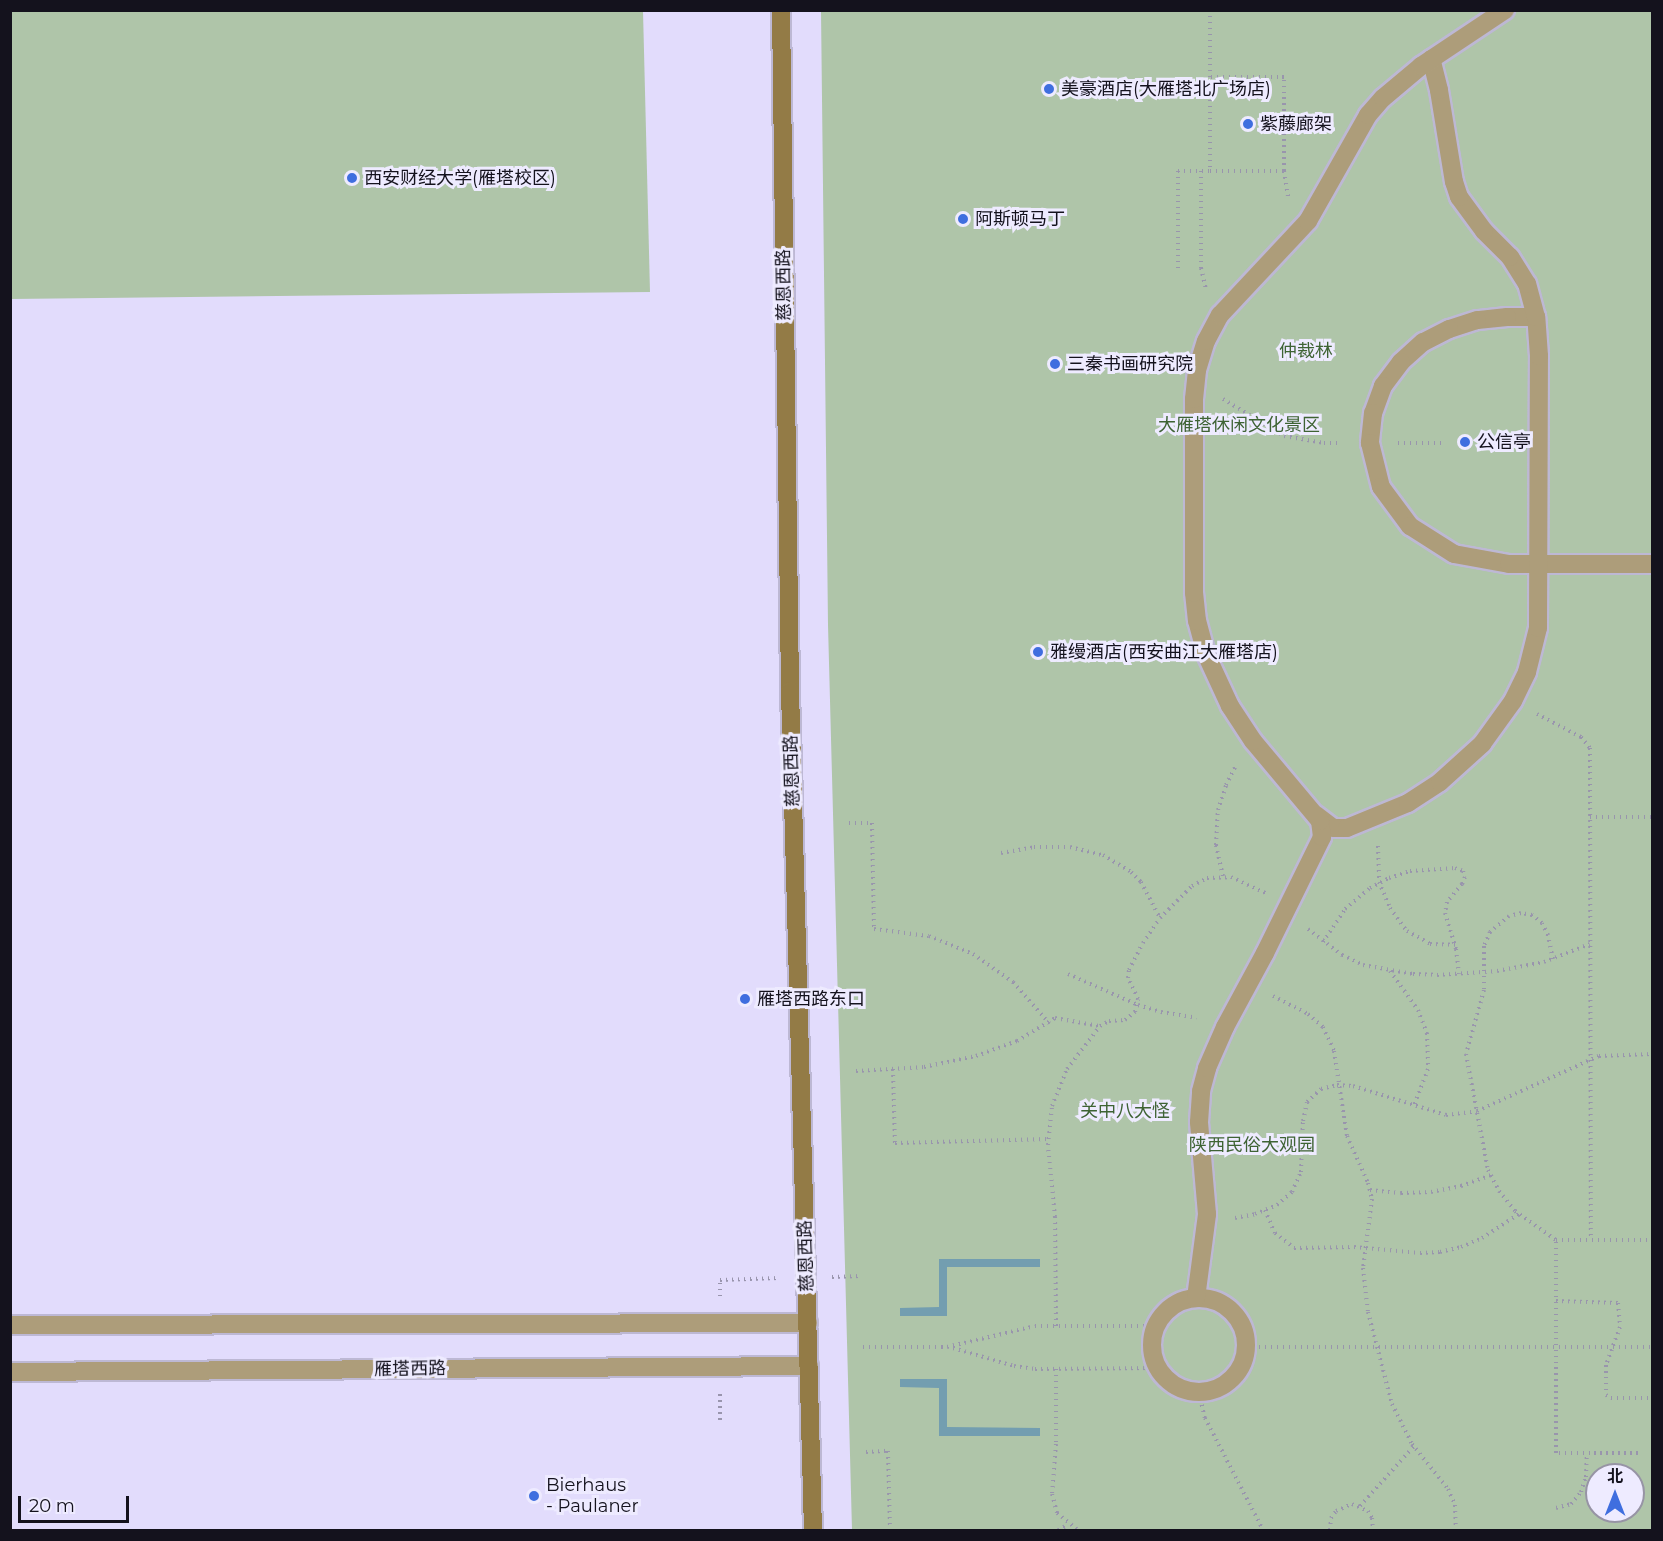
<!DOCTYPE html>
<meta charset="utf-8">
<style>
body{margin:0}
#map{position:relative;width:1663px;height:1541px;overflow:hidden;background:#e2dcfc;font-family:Montserrat,"Noto Sans SC",sans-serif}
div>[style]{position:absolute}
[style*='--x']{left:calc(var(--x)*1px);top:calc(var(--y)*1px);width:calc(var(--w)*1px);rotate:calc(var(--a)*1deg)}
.green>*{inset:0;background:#afc5a9}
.water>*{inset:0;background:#739eb0}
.path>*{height:4px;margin-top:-2px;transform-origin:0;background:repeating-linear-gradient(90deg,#9995ad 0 1.5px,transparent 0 6px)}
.roads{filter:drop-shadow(2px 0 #bdb8d4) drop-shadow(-2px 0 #bdb8d4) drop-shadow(0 2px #bdb8d4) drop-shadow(0 -2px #bdb8d4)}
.pedestrian>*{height:18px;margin:-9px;padding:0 9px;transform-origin:9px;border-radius:9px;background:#ad9d7a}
.pedestrian>.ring{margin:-9px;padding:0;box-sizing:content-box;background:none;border:18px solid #ad9d7a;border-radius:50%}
.tertiary>*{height:18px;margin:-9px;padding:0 9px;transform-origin:9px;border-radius:9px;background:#ad9d7a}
.secondary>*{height:18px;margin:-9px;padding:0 9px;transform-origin:9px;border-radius:9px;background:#937b46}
.dots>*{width:16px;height:16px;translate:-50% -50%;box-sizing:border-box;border:3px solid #eeebff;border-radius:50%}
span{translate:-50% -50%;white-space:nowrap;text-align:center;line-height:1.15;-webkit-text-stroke:6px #eeebff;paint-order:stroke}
.poi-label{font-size:18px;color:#14121d}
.left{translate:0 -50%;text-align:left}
.street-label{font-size:18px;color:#14121d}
.park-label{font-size:18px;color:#3e6334}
.frame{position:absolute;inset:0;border:12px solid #14121d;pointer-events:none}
.north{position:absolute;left:1585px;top:1463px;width:60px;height:60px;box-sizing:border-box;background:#eeebff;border:2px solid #9794a5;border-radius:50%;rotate:0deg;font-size:16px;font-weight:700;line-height:24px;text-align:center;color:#14121d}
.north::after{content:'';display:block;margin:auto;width:21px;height:27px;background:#3f6edf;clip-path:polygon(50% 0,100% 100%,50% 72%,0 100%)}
.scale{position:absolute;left:18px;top:1496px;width:111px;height:27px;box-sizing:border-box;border:3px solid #14121d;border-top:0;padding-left:8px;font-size:18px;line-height:21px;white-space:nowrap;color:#14121d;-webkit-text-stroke:4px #eeebff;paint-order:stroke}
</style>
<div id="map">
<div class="green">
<div style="clip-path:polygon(10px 11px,643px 11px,650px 292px,11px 299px)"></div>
<div style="clip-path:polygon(evenodd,821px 11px,1652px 11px,1652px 1530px,852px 1530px,828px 625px,821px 11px,1597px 1475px,1633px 1475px,1633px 1511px,1597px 1511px,1597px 1475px)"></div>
</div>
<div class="water">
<div style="clip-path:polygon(939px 1259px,1040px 1259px,1040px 1267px,947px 1267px,947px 1316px,900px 1316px,900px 1308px,939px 1307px)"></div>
<div style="clip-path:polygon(900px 1379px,947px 1379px,947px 1427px,1040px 1428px,1040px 1436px,939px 1436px,939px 1388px,900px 1387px)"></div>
</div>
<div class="path">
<div style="--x:1210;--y:10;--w:161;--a:90"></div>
<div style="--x:1210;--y:171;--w:74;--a:0"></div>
<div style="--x:1284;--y:171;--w:94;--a:-90"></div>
<div style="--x:1284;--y:77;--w:74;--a:180"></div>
<div style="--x:1201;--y:171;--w:97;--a:90"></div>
<div style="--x:1201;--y:268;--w:22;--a:77"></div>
<div style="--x:1284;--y:171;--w:26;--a:81"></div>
<div style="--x:1178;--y:268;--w:97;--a:-90"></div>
<div style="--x:1178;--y:171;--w:32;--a:0"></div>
<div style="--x:1223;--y:399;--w:71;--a:31.2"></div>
<div style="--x:1284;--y:436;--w:41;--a:9.9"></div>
<div style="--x:1324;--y:443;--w:18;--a:0"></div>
<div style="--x:1398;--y:443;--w:47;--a:0"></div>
<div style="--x:1537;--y:714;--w:50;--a:27.6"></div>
<div style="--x:1581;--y:737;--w:14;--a:51"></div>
<div style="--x:1590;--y:748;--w:492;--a:89.9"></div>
<div style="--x:1590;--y:817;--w:62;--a:0"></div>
<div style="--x:849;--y:823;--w:23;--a:0"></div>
<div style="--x:872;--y:823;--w:106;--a:88.9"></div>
<div style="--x:874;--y:929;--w:55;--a:7.3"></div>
<div style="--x:929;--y:936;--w:48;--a:22.2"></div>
<div style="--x:973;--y:954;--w:49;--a:35"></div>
<div style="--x:1013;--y:982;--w:55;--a:48.7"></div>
<div style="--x:1378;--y:846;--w:36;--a:88"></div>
<div style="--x:1379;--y:882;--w:28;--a:67"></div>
<div style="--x:1390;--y:908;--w:29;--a:54"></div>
<div style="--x:1407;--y:931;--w:26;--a:29"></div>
<div style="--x:1430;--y:944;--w:25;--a:2"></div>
<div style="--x:1001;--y:853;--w:34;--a:-10"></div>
<div style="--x:1034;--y:847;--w:36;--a:0"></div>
<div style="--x:1070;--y:847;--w:34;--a:14"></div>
<div style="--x:1103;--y:855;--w:33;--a:31"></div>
<div style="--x:1131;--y:872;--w:14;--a:45"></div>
<div style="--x:1141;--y:882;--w:41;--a:62.2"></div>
<div style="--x:1223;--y:876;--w:32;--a:-103"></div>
<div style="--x:1216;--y:845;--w:35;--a:-87"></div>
<div style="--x:1218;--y:810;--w:26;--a:-72"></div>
<div style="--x:1226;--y:785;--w:22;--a:-63"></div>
<div style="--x:1308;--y:929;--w:43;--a:37.4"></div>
<div style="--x:1342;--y:955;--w:23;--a:25"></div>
<div style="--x:1363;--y:965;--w:51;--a:10.2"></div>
<div style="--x:1413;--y:974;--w:24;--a:2"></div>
<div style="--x:1437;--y:975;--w:60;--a:-3.8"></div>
<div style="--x:1497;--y:971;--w:48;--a:-10.8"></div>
<div style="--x:1544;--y:962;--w:49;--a:-21.4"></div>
<div style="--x:1323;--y:942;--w:40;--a:-56"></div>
<div style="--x:1345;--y:909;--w:33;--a:-40"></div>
<div style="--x:1370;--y:888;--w:21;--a:-28"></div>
<div style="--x:1389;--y:878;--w:22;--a:-18"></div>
<div style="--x:1410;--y:871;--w:45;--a:-3.8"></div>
<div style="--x:1455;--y:868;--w:9;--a:21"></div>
<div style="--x:1463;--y:871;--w:6;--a:72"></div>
<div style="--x:1465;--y:877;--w:8;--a:113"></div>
<div style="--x:1462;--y:884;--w:23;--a:130"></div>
<div style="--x:1447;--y:902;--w:11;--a:100"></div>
<div style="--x:1445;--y:913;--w:38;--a:73"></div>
<div style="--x:1456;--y:949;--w:25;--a:83"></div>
<div style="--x:1553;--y:959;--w:25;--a:-102"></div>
<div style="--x:1548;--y:935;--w:13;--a:-117"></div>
<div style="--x:1542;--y:923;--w:13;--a:-141"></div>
<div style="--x:1532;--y:915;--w:11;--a:-170"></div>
<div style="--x:1521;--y:913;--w:12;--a:166"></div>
<div style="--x:1509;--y:916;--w:25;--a:140"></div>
<div style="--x:1490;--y:932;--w:15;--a:113"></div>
<div style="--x:1484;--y:946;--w:44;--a:90"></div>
<div style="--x:1484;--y:990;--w:66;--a:105.7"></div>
<div style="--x:1466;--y:1054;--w:118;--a:79.3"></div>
<div style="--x:1488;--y:1170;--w:24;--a:62"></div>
<div style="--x:1499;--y:1191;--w:26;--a:51"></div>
<div style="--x:1515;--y:1211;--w:50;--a:35.3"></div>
<div style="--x:1390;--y:971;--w:48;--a:54.3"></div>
<div style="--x:1418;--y:1010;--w:25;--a:69"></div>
<div style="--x:1427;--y:1033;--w:36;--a:88"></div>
<div style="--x:1428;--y:1069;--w:40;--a:111"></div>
<div style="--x:1068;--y:974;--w:77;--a:23.9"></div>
<div style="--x:1138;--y:1005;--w:24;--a:17"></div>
<div style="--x:1161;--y:1012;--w:36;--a:9"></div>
<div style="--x:1273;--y:996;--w:39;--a:27"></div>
<div style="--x:1308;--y:1014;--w:20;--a:41"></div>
<div style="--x:1323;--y:1027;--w:26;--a:65"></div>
<div style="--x:1334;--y:1051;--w:86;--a:81.3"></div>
<div style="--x:1347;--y:1136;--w:51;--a:65.9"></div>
<div style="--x:1368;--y:1183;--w:16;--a:76"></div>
<div style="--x:1372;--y:1199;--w:70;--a:97.4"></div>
<div style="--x:1363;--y:1268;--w:44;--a:83.5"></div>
<div style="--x:1368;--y:1312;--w:95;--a:75.4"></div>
<div style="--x:1392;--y:1404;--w:45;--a:63.4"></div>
<div style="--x:1412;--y:1444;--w:58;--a:51.3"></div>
<div style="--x:1448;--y:1489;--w:17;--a:66"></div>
<div style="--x:1455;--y:1505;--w:25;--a:88"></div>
<div style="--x:893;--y:1069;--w:74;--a:88.5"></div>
<div style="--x:895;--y:1143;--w:153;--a:-1.5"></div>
<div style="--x:856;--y:1071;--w:68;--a:-3.4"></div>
<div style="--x:924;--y:1067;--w:53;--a:-11.9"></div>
<div style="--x:976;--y:1056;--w:44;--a:-20.1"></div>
<div style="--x:1017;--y:1041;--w:44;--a:-31.2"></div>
<div style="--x:1055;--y:1018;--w:45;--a:10.3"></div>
<div style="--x:1370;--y:1190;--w:31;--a:6"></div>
<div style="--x:1401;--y:1193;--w:30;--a:-2"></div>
<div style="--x:1431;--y:1192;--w:31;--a:-11"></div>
<div style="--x:1461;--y:1186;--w:32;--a:-20"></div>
<div style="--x:1265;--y:1210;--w:25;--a:67"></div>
<div style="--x:1275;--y:1233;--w:24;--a:38"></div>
<div style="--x:1294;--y:1248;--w:60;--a:-1"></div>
<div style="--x:1354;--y:1247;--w:66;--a:5.2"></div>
<div style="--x:1420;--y:1253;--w:20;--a:-3"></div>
<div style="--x:1440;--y:1252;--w:22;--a:-13"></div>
<div style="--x:1461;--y:1247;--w:23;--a:-23"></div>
<div style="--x:1482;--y:1238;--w:44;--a:-33"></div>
<div style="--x:1235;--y:1218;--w:20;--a:-11"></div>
<div style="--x:1255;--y:1214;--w:24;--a:-22"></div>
<div style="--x:1277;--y:1205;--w:20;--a:-41"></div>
<div style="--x:1292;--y:1192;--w:22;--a:-66"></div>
<div style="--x:1301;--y:1172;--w:51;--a:-87.8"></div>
<div style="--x:1303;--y:1121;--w:19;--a:-78"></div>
<div style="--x:1307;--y:1102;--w:19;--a:-43"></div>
<div style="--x:1321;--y:1089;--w:16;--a:-14"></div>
<div style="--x:1337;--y:1085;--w:16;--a:4"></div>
<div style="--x:1353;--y:1086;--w:97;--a:17.3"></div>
<div style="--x:1446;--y:1115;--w:31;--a:-7"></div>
<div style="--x:1477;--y:1111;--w:134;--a:-24.3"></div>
<div style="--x:1599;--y:1056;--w:53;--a:-2.2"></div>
<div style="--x:832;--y:1277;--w:29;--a:-2"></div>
<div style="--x:720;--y:1296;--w:16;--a:-90"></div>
<div style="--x:720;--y:1280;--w:60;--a:-1.9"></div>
<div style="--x:1556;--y:1301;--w:62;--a:1.8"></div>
<div style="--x:1618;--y:1303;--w:24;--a:85"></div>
<div style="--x:1620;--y:1327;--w:40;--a:110.2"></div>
<div style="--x:1606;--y:1365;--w:30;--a:90"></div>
<div style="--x:1606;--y:1395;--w:6;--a:31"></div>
<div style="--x:1611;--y:1398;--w:41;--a:0"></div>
<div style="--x:1056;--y:1326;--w:109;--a:-90.5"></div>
<div style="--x:1055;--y:1217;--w:72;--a:-95.6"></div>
<div style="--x:1048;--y:1145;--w:39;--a:-84"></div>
<div style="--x:1052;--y:1106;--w:40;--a:-68"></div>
<div style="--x:1067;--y:1069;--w:54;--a:-52.5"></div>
<div style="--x:1100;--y:1026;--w:10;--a:-29"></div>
<div style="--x:1109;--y:1021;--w:16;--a:-4"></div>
<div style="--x:1125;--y:1020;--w:13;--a:-39"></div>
<div style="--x:1135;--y:1012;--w:13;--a:-77"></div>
<div style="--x:1138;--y:999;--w:23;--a:-115"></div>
<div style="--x:1128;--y:978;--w:8;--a:-83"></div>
<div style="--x:1129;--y:970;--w:30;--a:-63"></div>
<div style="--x:1143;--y:943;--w:30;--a:-56"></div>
<div style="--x:1160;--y:918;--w:45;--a:-45"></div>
<div style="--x:1192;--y:886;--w:17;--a:-28"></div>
<div style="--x:1207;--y:878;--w:24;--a:-2"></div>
<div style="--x:1231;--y:877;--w:38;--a:25"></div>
<div style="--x:863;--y:1347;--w:84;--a:0"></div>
<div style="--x:947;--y:1347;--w:90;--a:-13.4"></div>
<div style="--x:1035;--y:1326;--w:121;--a:0"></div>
<div style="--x:1247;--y:1347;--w:405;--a:0"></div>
<div style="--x:953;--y:1348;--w:64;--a:16.4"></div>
<div style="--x:1014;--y:1366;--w:21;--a:8"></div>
<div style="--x:1035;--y:1369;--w:122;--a:-0.5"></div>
<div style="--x:1056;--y:1369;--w:75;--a:90"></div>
<div style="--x:1056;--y:1444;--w:50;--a:94.6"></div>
<div style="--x:1052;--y:1494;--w:20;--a:75"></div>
<div style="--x:1057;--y:1513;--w:27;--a:39"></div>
<div style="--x:1199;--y:1393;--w:26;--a:77"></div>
<div style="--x:1205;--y:1418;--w:126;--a:62.6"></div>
<div style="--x:720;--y:1394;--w:27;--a:90"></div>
<div style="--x:866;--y:1452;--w:22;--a:-3"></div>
<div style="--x:888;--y:1451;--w:79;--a:88.5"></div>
<div style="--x:1638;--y:1453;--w:82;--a:180"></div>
<div style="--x:1556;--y:1453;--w:213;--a:-90"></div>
<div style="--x:1556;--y:1240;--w:96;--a:0"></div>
<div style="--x:1360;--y:1506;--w:81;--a:-48"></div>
<div style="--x:1556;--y:1508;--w:16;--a:-15"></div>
<div style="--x:1571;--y:1504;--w:16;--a:-50"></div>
<div style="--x:1581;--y:1492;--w:16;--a:-72"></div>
<div style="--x:1586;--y:1477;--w:24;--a:-88"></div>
<div style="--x:1058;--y:1530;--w:11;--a:-27"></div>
<div style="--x:1330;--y:1530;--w:12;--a:-85"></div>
<div style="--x:1331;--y:1518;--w:9;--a:-54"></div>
<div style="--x:1336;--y:1511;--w:17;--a:-24"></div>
<div style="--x:1352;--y:1504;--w:17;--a:24"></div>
<div style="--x:1368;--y:1511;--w:8;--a:60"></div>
<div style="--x:1372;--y:1518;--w:12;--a:85"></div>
</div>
<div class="roads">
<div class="pedestrian">
<div style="--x:1536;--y:317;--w:29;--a:180"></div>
<div style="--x:1507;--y:317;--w:30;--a:174"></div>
<div style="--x:1477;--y:320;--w:29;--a:162"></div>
<div style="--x:1449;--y:329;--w:29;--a:153"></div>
<div style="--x:1423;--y:342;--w:30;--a:138"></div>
<div style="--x:1401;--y:362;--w:30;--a:127"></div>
<div style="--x:1383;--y:386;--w:29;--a:110"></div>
<div style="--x:1373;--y:413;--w:30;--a:96"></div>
<div style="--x:1370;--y:443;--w:45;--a:76"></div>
<div style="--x:1381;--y:487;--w:49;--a:53.4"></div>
<div style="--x:1410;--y:526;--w:52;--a:32.5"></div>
<div style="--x:1454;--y:554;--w:56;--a:10.3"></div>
<div style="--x:1509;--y:564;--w:143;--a:0"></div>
<div style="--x:1316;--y:815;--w:21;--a:37"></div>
<div style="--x:1333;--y:828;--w:14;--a:0"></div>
<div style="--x:1347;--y:828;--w:66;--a:-22.3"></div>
<div style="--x:1408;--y:803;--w:38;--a:-33"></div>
<div style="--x:1440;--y:782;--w:57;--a:-42.1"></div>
<div style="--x:1482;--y:744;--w:53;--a:-54.2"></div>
<div style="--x:1513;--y:701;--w:32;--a:-64"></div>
<div style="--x:1527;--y:672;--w:45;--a:-76"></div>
<div style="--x:1538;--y:628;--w:272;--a:-89.8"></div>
<div style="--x:1539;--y:356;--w:39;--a:-94"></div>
<div style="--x:1536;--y:317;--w:34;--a:-105"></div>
<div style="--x:1527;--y:284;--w:32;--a:-122"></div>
<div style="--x:1510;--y:257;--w:37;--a:-135"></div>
<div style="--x:1484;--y:231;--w:42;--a:-126.3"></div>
<div style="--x:1459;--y:197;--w:16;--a:-108"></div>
<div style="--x:1454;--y:182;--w:93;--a:-99.3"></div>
<div style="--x:1439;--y:90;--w:32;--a:-104"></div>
<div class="ring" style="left:1152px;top:1298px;width:76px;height:76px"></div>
<div style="--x:1196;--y:1298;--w:85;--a:-82.5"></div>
<div style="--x:1207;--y:1214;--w:92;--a:-95"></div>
<div style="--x:1199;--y:1122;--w:31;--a:-86"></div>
<div style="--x:1201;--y:1091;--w:24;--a:-75"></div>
<div style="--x:1207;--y:1068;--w:45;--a:-66.3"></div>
<div style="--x:1225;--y:1027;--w:84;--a:-61.6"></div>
<div style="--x:1265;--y:953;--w:129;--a:-63.8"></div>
<div style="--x:1322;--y:837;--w:16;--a:-97"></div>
<div style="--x:1320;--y:821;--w:104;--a:-129.9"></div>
<div style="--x:1253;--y:741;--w:42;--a:-123.3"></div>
<div style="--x:1230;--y:706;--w:57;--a:-114.8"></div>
<div style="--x:1206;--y:654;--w:34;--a:-105"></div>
<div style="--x:1197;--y:621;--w:28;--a:-96"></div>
<div style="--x:1194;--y:593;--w:194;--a:-90"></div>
<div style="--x:1194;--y:399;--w:29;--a:-84"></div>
<div style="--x:1197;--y:370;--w:30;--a:-73"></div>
<div style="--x:1206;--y:341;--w:30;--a:-62"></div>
<div style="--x:1220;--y:315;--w:129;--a:-46.9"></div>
<div style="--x:1308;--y:221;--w:122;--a:-60.5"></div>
<div style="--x:1368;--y:115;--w:23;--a:-49"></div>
<div style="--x:1383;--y:98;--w:50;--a:-40.1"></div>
<div style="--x:1421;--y:66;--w:101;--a:-33.7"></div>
</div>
<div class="tertiary">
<div style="--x:10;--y:1325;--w:798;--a:-0.14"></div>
<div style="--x:10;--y:1372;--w:799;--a:-0.43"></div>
</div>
<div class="secondary">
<div style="--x:781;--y:10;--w:681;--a:89.24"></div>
<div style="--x:790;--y:691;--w:839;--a:88.43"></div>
</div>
</div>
<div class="dots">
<div style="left:1049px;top:89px;background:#3f6edf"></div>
<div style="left:1248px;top:124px;background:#3f6edf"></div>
<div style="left:352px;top:178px;background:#3f6edf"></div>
<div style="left:963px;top:219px;background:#3f6edf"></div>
<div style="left:1055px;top:364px;background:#3f6edf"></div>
<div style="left:1465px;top:442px;background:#3f6edf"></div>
<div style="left:1038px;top:652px;background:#3f6edf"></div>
<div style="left:745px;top:999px;background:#3f6edf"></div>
<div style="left:534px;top:1496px;background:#3f6edf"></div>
</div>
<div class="poi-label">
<span class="left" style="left:1061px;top:89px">美豪酒店(大雁塔北广场店)</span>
<span class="left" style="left:1260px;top:124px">紫藤廊架</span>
<span class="left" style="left:364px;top:178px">西安财经大学(雁塔校区)</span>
<span class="left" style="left:975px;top:219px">阿斯顿马丁</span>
<span class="left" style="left:1067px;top:364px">三秦书画研究院</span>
<span class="left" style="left:1477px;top:442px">公信亭</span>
<span class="left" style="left:1050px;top:652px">雅缦酒店(西安曲江大雁塔店)</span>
<span class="left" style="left:757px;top:999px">雁塔西路东口</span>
<span class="left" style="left:546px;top:1496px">Bierhaus<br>- Paulaner</span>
</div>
<div class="street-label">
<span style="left:784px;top:285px;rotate:-91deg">慈恩西路</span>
<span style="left:792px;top:771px;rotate:-92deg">慈恩西路</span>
<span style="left:806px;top:1256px;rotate:-92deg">慈恩西路</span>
<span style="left:410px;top:1369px;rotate:-1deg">雁塔西路</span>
</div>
<div class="park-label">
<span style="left:1306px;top:351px">仲裁林</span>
<span style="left:1239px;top:425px">大雁塔休闲文化景区</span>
<span style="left:1125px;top:1111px">关中八大怪</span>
<span style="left:1252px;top:1145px">陕西民俗大观园</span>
</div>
<div class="frame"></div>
<div class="north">北</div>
<div class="scale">20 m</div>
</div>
